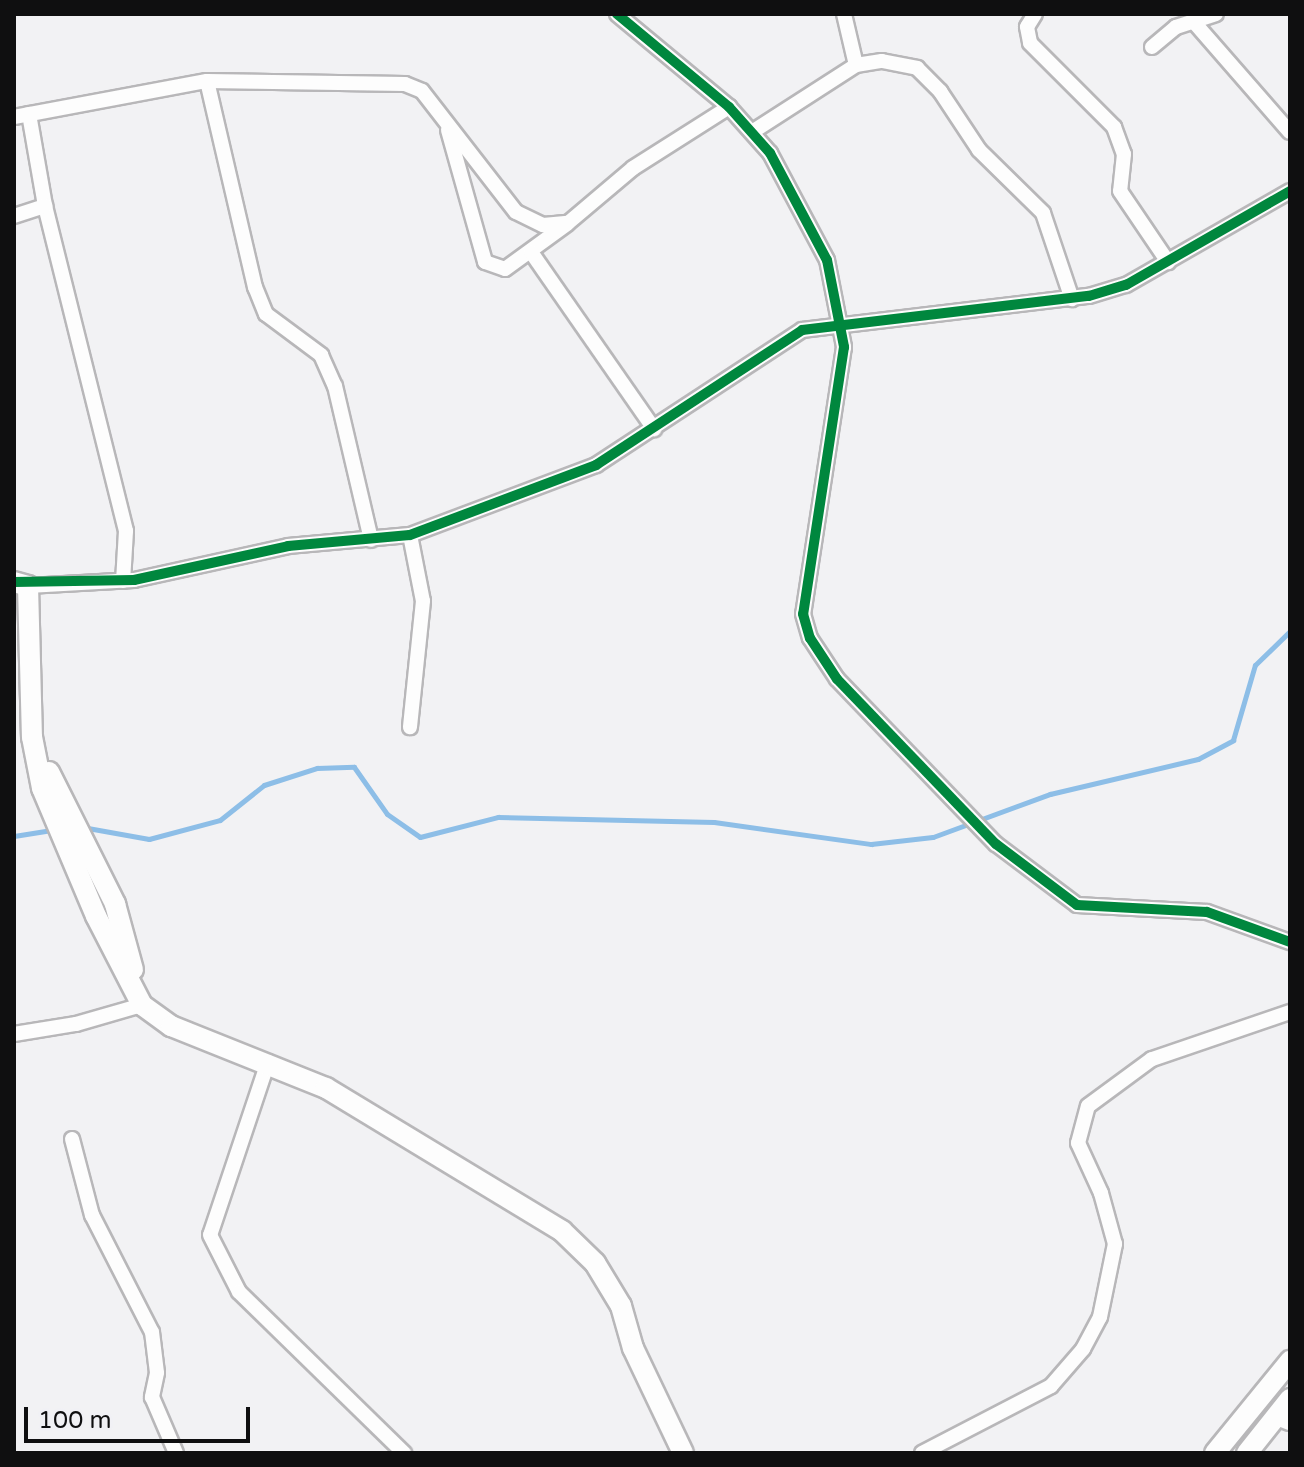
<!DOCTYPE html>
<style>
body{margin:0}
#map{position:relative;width:1304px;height:1467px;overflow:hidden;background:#f2f2f4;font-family:"Varela Round",sans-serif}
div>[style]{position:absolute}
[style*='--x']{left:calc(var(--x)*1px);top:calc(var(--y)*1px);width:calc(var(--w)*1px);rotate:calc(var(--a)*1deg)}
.stream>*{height:5px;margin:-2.5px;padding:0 2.5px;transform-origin:2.5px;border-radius:2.5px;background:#8dbee7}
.roads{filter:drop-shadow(2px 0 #b8b7b9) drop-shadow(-2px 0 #b8b7b9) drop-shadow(0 2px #b8b7b9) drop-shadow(0 -2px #b8b7b9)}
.street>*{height:14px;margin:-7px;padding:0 7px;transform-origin:7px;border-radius:7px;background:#fdfdfd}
.secondary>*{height:20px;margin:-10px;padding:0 10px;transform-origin:10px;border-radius:10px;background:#fdfdfd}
.cycleway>*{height:10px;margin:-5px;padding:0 5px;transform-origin:5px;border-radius:5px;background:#00873e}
span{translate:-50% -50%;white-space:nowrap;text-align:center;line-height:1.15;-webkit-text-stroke:8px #f1f1f5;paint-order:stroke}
.frame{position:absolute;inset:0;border:16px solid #0f0f10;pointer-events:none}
.scale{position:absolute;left:24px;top:1407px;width:226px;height:36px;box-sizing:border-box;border:4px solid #0f0f10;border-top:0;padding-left:10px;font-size:24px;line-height:28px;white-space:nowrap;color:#0f0f10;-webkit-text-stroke:6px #f1f1f5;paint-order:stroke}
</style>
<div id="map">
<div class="stream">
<div style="--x:82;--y:827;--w:68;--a:10.2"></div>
<div style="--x:149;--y:839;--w:73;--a:-15"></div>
<div style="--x:220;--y:820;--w:56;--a:-38.5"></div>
<div style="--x:264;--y:785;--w:56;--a:-17.8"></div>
<div style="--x:317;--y:768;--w:37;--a:-2"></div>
<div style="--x:354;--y:767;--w:57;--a:54.9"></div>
<div style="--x:387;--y:814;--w:40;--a:34.9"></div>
<div style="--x:420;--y:837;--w:81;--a:-14.4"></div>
<div style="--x:498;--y:817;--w:216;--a:1.3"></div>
<div style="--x:714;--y:822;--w:159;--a:8"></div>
<div style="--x:871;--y:844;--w:62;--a:-6.4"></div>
<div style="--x:933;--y:837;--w:125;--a:-20.2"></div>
<div style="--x:1050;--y:794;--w:152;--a:-13.3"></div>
<div style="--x:1198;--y:759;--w:40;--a:-28"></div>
<div style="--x:1233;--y:740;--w:78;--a:-73.7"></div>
<div style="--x:1255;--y:665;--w:49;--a:-44.2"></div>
<div style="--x:14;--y:836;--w:38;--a:-9"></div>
</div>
<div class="roads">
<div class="street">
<div style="--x:617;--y:14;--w:146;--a:39.7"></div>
<div style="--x:729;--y:107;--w:62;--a:48.3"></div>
<div style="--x:770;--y:153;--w:121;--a:62"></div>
<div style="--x:827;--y:260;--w:89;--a:78.9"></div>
<div style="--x:844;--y:347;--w:270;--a:98.7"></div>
<div style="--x:803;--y:614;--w:25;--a:74"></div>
<div style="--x:810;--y:638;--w:49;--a:56.6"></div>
<div style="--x:837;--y:679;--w:229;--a:46.1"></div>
<div style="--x:996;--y:844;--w:101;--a:37"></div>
<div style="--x:1077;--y:905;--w:130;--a:3.1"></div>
<div style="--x:1207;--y:912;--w:88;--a:19.9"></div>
<div style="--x:844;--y:14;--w:52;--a:76.8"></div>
<div style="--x:1035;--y:14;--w:15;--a:122"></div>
<div style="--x:1027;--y:27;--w:16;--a:79"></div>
<div style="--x:1030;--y:43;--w:119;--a:45"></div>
<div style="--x:1114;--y:127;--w:29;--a:70"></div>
<div style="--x:1124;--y:154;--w:37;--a:96"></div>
<div style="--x:1120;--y:191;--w:86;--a:55.9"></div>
<div style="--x:1193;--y:21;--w:147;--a:48.9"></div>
<div style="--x:1152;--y:47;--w:31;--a:-40"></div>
<div style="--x:1176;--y:27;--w:42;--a:-18"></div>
<div style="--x:207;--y:81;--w:212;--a:76.9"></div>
<div style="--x:255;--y:287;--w:29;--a:68"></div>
<div style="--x:266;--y:314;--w:69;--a:36.7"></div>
<div style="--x:321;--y:355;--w:34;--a:66"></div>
<div style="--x:335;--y:386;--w:158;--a:76.8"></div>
<div style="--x:29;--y:114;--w:93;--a:80.1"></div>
<div style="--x:45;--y:206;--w:335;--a:76"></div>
<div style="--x:126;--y:531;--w:50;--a:93.4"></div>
<div style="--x:14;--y:117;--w:196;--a:-10.6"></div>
<div style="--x:207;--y:81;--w:198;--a:0.9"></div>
<div style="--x:405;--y:84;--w:18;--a:22"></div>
<div style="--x:422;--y:91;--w:153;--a:52.2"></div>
<div style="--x:516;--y:212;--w:30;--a:26"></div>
<div style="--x:543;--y:225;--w:25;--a:-5"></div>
<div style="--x:568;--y:223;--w:85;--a:-40.2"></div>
<div style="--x:633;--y:168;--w:114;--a:-32.4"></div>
<div style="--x:448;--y:130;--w:137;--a:74.3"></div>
<div style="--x:485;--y:262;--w:21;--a:19"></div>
<div style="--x:505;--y:269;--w:77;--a:-36"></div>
<div style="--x:752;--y:132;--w:124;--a:-32.8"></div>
<div style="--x:856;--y:65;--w:26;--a:-9"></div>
<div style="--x:882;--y:61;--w:36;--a:11"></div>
<div style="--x:917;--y:68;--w:33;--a:45"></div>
<div style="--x:940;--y:91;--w:71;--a:56.5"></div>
<div style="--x:979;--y:150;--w:90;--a:44.5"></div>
<div style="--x:1043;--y:213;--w:91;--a:71.4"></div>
<div style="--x:14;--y:216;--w:33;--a:-18"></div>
<div style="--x:531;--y:252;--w:216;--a:55.2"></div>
<div style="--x:410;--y:535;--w:67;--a:78.9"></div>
<div style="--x:423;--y:601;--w:127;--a:95.9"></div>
<div style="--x:28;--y:586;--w:106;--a:-3.2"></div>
<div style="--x:134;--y:580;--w:158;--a:-12.4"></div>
<div style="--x:288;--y:546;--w:122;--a:-5.2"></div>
<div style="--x:410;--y:535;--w:199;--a:-20.6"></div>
<div style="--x:596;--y:465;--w:246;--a:-33.2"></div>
<div style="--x:802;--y:330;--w:289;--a:-6.8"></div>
<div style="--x:1089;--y:296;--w:39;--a:-17"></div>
<div style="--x:1126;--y:285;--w:189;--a:-29.8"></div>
<div style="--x:14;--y:1034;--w:63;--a:-9.2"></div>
<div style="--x:76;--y:1024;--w:69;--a:-16.1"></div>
<div style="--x:268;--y:1062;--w:182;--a:108.5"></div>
<div style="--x:210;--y:1235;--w:64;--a:63"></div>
<div style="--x:239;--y:1292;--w:231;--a:44.3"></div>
<div style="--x:72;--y:1139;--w:79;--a:75.3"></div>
<div style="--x:92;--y:1215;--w:131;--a:62.9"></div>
<div style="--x:152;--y:1332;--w:41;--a:83"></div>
<div style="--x:157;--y:1373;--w:25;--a:102"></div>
<div style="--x:152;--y:1397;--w:61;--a:66.8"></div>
<div style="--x:1274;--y:1417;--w:17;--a:21"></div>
<div style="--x:922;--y:1453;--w:145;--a:-27.4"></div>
<div style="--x:1051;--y:1386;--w:49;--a:-49.1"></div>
<div style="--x:1083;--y:1349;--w:36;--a:-62"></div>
<div style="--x:1100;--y:1317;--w:75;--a:-78.4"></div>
<div style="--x:1115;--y:1244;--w:53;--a:-105.4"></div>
<div style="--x:1101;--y:1193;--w:55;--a:-114.7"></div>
<div style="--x:1078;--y:1143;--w:38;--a:-75"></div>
<div style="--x:1088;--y:1106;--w:79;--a:-36.3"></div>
<div style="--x:1152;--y:1059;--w:146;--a:-18.8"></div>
</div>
<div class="secondary">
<div style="--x:14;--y:582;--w:15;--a:16"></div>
<div style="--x:28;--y:586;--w:151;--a:88.5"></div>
<div style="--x:32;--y:737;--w:52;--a:78.9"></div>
<div style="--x:42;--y:788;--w:139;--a:67.1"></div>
<div style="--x:96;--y:916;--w:100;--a:62.7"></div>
<div style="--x:142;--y:1005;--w:36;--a:36"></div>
<div style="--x:171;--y:1026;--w:167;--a:21.8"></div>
<div style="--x:326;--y:1088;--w:276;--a:31.2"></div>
<div style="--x:562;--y:1231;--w:46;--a:44.1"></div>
<div style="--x:595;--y:1263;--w:50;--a:58.8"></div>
<div style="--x:621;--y:1306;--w:44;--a:74.1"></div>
<div style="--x:633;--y:1348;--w:116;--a:64.5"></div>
<div style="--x:49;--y:772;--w:148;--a:63.4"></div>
<div style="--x:115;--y:904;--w:68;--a:74.7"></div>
<div style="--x:1215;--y:1453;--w:119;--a:-50.8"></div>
<div style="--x:1247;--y:1453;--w:69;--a:-51.5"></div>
</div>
</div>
<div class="cycleway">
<div style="--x:617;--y:14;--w:146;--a:39.7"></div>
<div style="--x:729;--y:107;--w:62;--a:48.3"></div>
<div style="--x:770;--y:153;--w:121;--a:62"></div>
<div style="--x:827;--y:260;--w:89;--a:78.9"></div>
<div style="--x:844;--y:347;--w:270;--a:98.7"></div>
<div style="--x:803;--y:614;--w:25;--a:74"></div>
<div style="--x:810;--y:638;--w:49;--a:56.6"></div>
<div style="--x:837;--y:679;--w:229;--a:46.1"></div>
<div style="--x:996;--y:844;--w:101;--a:37"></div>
<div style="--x:1077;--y:905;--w:130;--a:3.1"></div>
<div style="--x:1207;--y:912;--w:88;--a:19.9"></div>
<div style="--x:14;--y:582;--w:120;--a:-1"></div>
<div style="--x:134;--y:580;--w:158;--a:-12.4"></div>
<div style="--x:288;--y:546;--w:122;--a:-5.2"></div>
<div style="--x:410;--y:535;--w:199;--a:-20.6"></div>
<div style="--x:596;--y:465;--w:246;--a:-33.2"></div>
<div style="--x:802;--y:330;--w:289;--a:-6.8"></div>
<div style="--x:1089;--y:296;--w:39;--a:-17"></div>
<div style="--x:1126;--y:285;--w:189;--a:-29.8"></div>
</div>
<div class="frame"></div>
<div class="scale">100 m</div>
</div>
